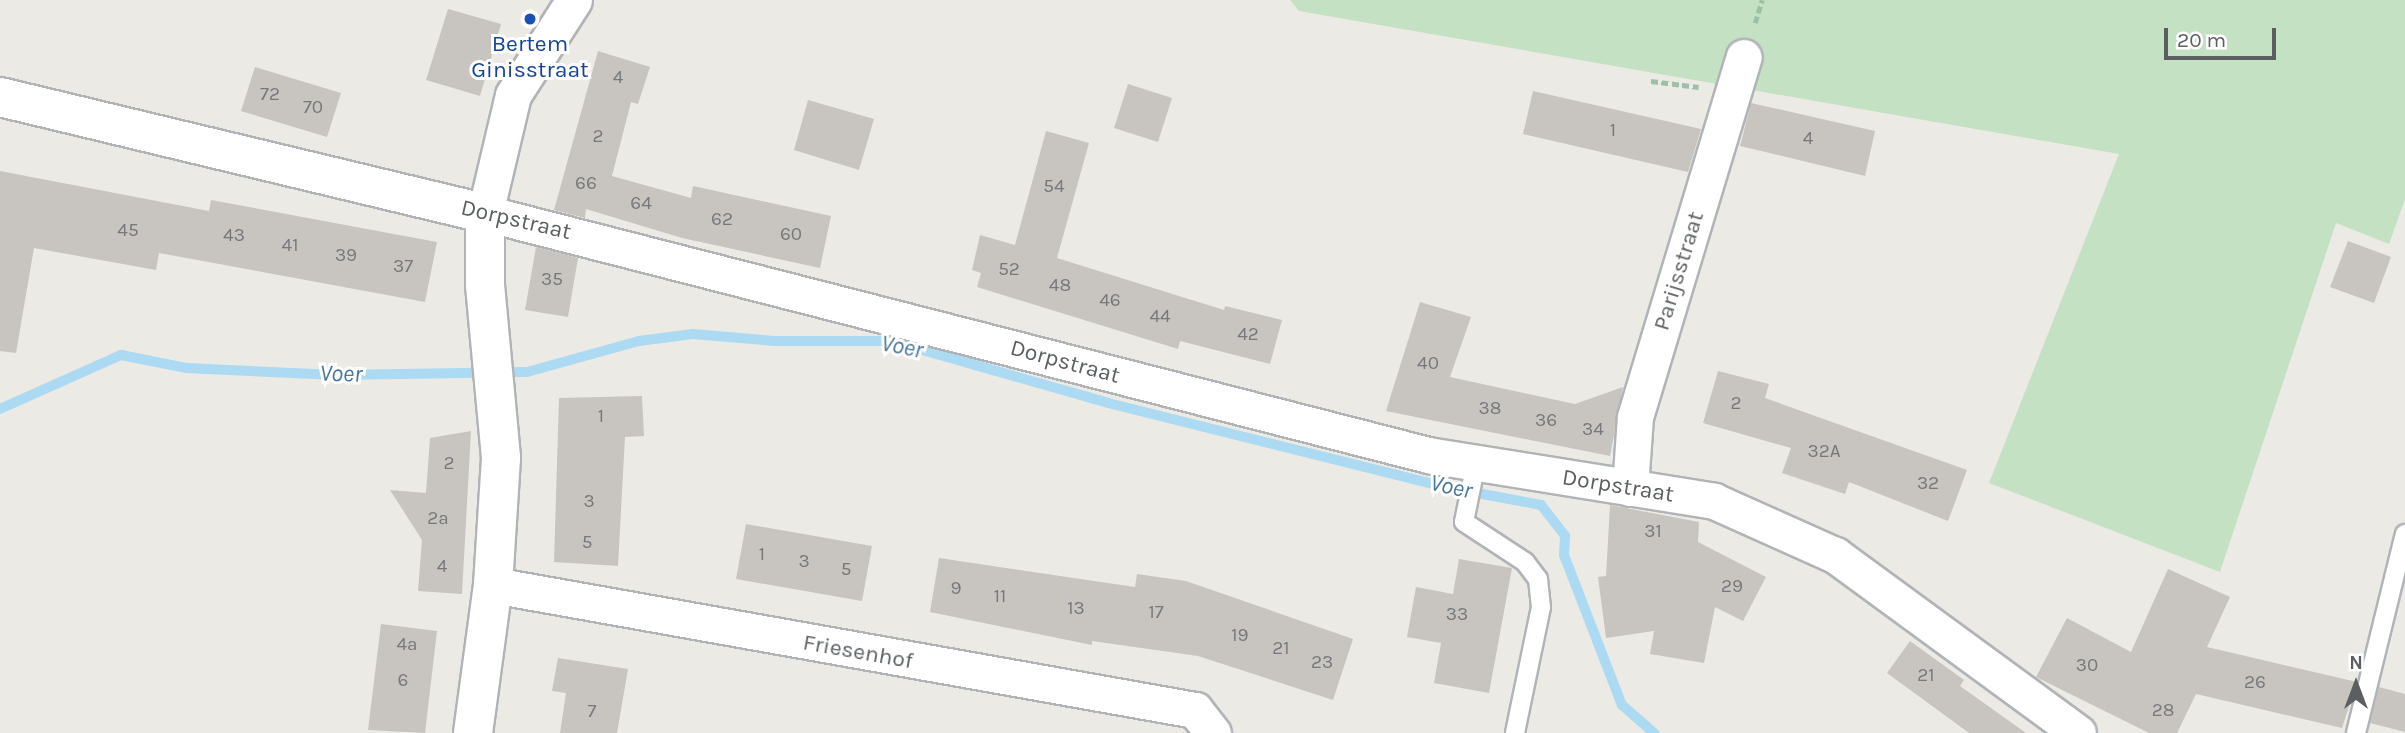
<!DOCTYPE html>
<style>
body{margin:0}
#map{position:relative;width:2405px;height:733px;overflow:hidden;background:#eceae4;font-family:Karla,sans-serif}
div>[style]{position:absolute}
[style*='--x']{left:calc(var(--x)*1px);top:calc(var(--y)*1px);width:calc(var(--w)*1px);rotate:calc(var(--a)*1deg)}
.green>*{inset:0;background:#c5e1c3}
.stream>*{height:10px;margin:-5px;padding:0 5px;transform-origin:5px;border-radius:5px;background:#acdaf3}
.building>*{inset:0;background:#c8c5c0}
.path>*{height:4.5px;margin-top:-2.25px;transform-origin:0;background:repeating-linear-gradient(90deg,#9dc1a5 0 7px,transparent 0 10.5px)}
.roads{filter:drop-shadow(2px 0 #b1b4b7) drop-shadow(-2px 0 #b1b4b7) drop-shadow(0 2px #b1b4b7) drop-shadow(0 -2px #b1b4b7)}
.service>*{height:18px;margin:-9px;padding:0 9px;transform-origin:9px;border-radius:9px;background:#fff}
.minor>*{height:35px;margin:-17.5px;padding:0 17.5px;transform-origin:17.5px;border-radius:17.5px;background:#fff}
.tertiary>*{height:38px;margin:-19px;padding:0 19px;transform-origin:19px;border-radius:19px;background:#fff}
.dots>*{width:19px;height:19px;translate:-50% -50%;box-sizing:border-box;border:4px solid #fff;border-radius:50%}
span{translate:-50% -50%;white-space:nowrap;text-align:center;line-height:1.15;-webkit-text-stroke:6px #fff;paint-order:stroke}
.number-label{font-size:19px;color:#77787a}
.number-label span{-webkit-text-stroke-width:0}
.transit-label{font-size:23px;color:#164399}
.street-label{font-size:23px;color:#5c5f62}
.water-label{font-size:24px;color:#49779b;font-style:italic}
.north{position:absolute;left:2321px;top:649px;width:70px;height:70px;-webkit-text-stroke:5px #fff;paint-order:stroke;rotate:0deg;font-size:19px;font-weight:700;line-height:28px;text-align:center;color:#5c5f62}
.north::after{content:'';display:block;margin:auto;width:24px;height:32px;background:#5c5f62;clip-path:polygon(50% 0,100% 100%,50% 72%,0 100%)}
.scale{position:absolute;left:2164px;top:28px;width:112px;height:32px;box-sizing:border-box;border:4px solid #5c5f62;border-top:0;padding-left:9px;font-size:21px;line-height:24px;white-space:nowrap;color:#5c5f62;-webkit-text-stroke:5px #fff;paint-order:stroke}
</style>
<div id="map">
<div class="green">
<div style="clip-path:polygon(1290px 0,2405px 0,2405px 199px,2389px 244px,2336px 223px,2220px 572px,1989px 483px,2119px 154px,1299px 11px)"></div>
</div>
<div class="stream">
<div style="--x:0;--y:409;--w:133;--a:-24.1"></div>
<div style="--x:121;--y:355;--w:66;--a:11.3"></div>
<div style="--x:186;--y:368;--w:150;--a:2.7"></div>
<div style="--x:336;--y:375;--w:191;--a:-0.9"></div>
<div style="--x:527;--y:372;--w:116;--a:-15.5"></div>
<div style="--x:639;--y:341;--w:54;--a:-7.4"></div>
<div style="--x:693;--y:334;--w:82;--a:4.9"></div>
<div style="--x:775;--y:341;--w:116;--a:0"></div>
<div style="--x:891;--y:341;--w:226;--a:15.9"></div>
<div style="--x:1108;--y:403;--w:347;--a:14"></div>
<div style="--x:1445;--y:487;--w:98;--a:10.6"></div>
<div style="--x:1541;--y:505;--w:39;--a:52"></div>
<div style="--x:1565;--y:536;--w:19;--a:93"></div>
<div style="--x:1564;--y:555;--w:161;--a:68.9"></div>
<div style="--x:1622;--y:705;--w:43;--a:41.2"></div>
</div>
<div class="building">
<div style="clip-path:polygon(448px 9px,501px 24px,480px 96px,426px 80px)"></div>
<div style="clip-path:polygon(598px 51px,650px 67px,638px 104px,631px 102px,612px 176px,691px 198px,693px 186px,831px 216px,820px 268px,682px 238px,586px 209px,585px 218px,554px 210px)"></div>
<div style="clip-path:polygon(255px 67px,341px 93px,327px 137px,241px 111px)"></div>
<div style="clip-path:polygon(1128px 84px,1172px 98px,1158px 142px,1114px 128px)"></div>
<div style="clip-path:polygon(1533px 91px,1701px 129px,1688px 172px,1523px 134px)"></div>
<div style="clip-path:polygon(808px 100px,874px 119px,859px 170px,794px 150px)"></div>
<div style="clip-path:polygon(1751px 103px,1875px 131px,1865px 176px,1740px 146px)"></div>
<div style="clip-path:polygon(1046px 131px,1089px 143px,1057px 258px,1224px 310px,1225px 306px,1282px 320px,1270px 364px,1180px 341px,1178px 349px,977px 287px,981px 273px,972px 270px,980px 235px,1015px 245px)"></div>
<div style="clip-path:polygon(0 171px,209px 211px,211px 200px,437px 242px,425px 302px,159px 253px,156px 270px,34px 248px,16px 353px,0 351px)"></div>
<div style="clip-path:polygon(2348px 241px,2391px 257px,2374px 303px,2330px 287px)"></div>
<div style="clip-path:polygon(536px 247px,578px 258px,568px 317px,525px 310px)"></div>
<div style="clip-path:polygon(1420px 302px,1471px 317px,1450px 377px,1575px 404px,1623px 387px,1610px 456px,1386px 411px)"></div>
<div style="clip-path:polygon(1718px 371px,1769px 384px,1765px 398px,1967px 470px,1948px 521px,1849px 482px,1845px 494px,1782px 473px,1791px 448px,1703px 423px)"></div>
<div style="clip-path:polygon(642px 396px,644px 436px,625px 437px,618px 566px,554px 562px,559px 398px)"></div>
<div style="clip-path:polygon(471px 431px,462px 594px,418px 591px,422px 540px,390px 490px,426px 493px,430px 438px)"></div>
<div style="clip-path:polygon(1610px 505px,1699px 522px,1698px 542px,1766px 577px,1743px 621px,1715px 607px,1704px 663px,1650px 654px,1654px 631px,1606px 638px,1598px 577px,1606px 576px)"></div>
<div style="clip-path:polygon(746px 524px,872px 546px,862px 601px,736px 579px)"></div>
<div style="clip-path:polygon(939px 558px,1135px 587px,1137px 574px,1186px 581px,1353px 639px,1333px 700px,1198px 656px,1092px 641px,1092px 645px,930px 612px)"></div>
<div style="clip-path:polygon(1459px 559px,1512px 568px,1489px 693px,1434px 683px,1441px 643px,1407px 637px,1416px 587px,1453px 594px)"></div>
<div style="clip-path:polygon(2168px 569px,2230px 597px,2207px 647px,2357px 682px,2342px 728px,2196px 694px,2177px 733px,2149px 733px,2036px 677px,2067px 618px,2131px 652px)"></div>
<div style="clip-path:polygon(381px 624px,437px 631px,425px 733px,368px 730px)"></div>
<div style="clip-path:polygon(1910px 641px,1964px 680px,1960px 686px,2026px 733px,1969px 733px,1887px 673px)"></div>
<div style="clip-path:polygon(558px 658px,628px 669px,617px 733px,560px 733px,566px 693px,552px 691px)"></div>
<div style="clip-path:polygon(2379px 687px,2405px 694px,2405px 732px,2370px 723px)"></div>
</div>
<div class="path">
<div style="--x:1755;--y:23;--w:24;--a:-73"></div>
<div style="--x:1651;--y:81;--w:48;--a:7.1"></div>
</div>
<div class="roads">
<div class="service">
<div style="--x:1476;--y:463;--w:60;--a:101.5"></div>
<div style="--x:1464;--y:522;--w:73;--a:33.3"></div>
<div style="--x:1525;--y:562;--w:21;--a:53"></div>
<div style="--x:1538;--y:579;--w:28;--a:84"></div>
<div style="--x:1541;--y:607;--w:129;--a:101.7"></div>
<div style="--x:2356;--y:733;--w:205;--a:-76.2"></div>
</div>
<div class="minor">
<div style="--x:574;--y:0;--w:113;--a:122.7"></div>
<div style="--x:513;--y:95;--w:121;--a:103.3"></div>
<div style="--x:485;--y:213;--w:974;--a:14.39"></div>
<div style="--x:1428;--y:455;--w:290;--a:9.1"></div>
<div style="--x:1714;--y:501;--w:133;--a:24.1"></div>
<div style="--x:1835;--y:555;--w:301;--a:36.2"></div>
<div style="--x:1630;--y:488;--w:71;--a:-86"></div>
<div style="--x:1635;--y:417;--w:376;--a:-73.2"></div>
<div style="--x:493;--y:585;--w:713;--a:10.1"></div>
<div style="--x:1195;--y:710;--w:29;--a:52"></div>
</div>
<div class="tertiary">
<div style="--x:0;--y:97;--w:499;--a:13.5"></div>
<div style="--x:485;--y:213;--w:72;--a:90"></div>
<div style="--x:485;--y:285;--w:174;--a:84.7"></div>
<div style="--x:501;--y:458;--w:127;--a:93.6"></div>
<div style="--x:493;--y:585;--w:149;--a:97.7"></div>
</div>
</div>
<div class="dots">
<div style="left:530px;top:19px;background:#1a4fb4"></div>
</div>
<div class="number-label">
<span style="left:618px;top:78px">4</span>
<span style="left:270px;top:95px">72</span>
<span style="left:313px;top:108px">70</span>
<span style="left:1613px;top:131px">1</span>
<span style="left:598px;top:137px">2</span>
<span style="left:1808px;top:139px">4</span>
<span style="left:586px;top:184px">66</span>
<span style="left:1054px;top:187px">54</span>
<span style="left:641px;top:204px">64</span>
<span style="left:722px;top:220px">62</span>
<span style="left:128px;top:231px">45</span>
<span style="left:791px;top:235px">60</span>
<span style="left:234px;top:236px">43</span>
<span style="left:290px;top:246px">41</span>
<span style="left:346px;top:256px">39</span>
<span style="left:403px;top:267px">37</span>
<span style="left:1009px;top:270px">52</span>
<span style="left:552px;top:280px">35</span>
<span style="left:1060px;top:286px">48</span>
<span style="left:1110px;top:301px">46</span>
<span style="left:1160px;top:317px">44</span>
<span style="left:1248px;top:335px">42</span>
<span style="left:1428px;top:364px">40</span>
<span style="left:1736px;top:404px">2</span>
<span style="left:1490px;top:409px">38</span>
<span style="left:601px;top:417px">1</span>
<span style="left:1546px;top:421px">36</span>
<span style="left:1593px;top:430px">34</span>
<span style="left:1824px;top:452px">32A</span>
<span style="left:449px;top:464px">2</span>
<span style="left:1928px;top:484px">32</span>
<span style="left:589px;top:502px">3</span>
<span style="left:438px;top:519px">2a</span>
<span style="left:1653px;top:532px">31</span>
<span style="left:587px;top:543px">5</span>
<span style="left:762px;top:555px">1</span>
<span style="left:804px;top:562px">3</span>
<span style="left:442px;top:567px">4</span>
<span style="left:846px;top:570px">5</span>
<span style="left:1732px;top:587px">29</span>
<span style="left:956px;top:589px">9</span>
<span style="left:1000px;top:597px">11</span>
<span style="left:1076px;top:609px">13</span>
<span style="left:1156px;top:613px">17</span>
<span style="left:1457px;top:615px">33</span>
<span style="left:1240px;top:636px">19</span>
<span style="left:407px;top:645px">4a</span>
<span style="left:1281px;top:649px">21</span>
<span style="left:1322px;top:663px">23</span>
<span style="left:2087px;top:666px">30</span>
<span style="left:1926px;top:676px">21</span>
<span style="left:403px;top:681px">6</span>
<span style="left:2255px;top:683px">26</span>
<span style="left:2163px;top:711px">28</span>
<span style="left:592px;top:712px">7</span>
</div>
<div class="transit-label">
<span style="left:530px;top:57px">Bertem<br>Ginisstraat</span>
</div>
<div class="street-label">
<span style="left:516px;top:220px;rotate:13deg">Dorpstraat</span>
<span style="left:1679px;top:271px;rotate:-73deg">Parijsstraat</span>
<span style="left:1065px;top:362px;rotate:15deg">Dorpstraat</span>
<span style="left:1618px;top:486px;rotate:9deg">Dorpstraat</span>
<span style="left:858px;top:652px;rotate:10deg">Friesenhof</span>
</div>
<div class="water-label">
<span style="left:902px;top:347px;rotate:11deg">Voer</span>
<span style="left:341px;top:374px;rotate:1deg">Voer</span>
<span style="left:1451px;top:487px;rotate:12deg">Voer</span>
</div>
<div class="north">N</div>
<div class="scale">20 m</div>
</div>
